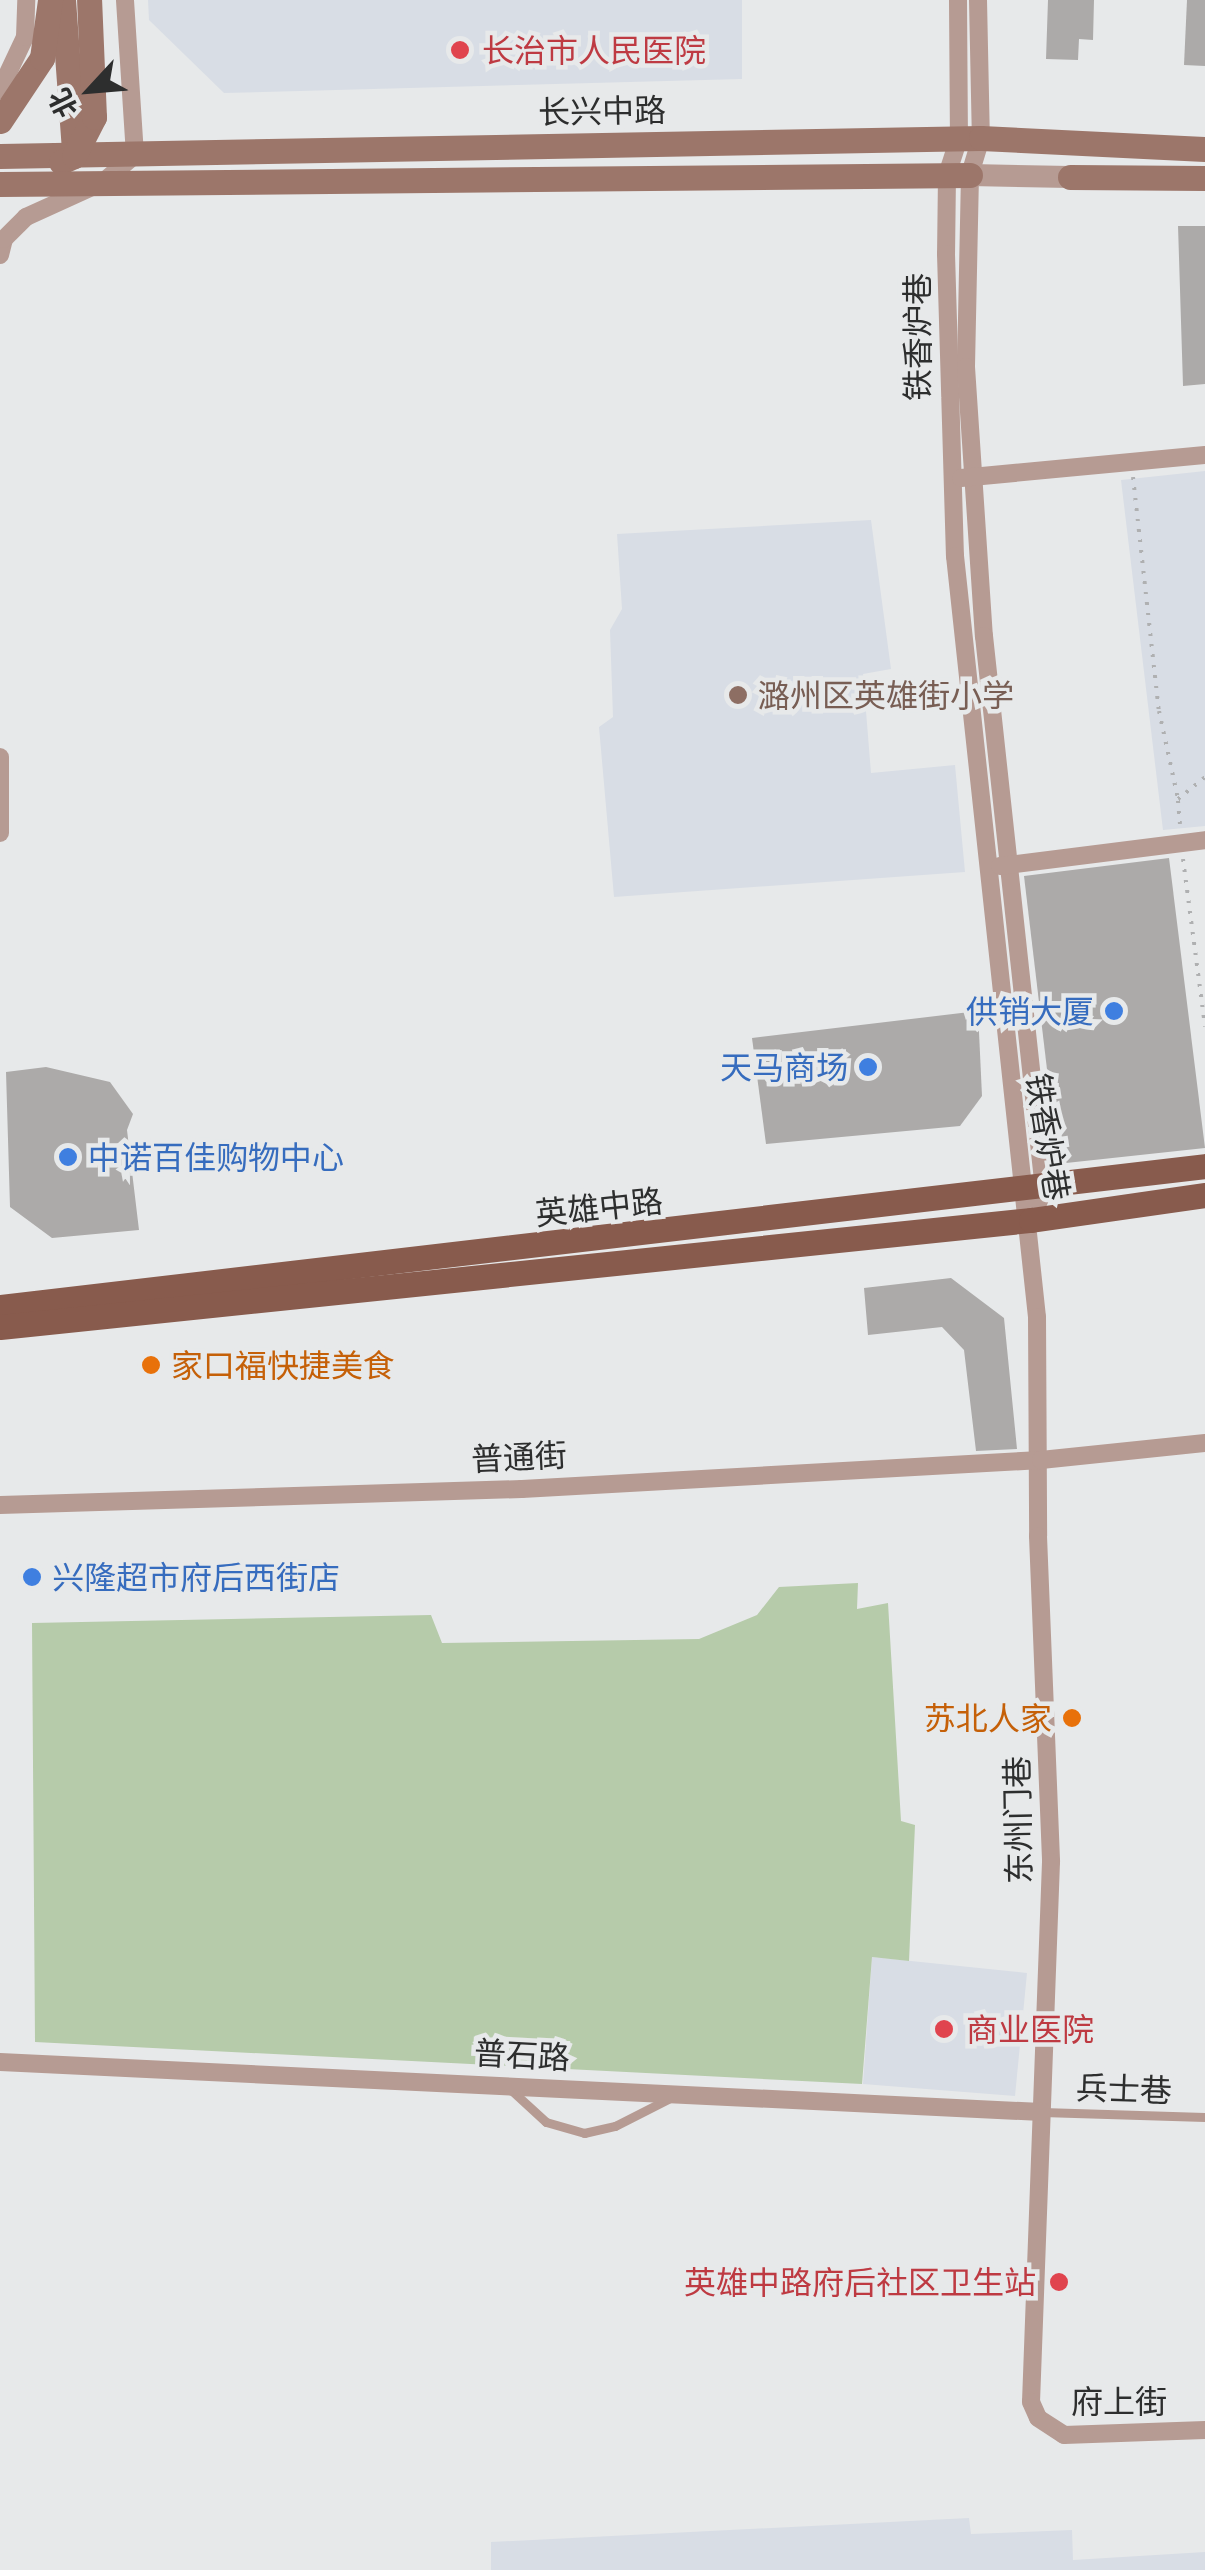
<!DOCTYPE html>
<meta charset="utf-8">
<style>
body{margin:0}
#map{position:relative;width:1205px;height:2570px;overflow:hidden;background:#e7e9ea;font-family:"PT Sans","Noto Sans SC",sans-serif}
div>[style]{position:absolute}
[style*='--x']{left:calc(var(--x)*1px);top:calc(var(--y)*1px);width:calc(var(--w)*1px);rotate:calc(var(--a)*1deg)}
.built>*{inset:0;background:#d8dde5}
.green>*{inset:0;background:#b6cbaa}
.building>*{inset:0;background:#acaaa9}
.path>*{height:4px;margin-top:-2px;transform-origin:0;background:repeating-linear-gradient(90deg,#afb0b1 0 2.5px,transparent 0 10.5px)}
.service>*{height:9px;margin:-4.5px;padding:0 4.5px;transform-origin:4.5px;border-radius:4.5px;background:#b69b93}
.minor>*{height:18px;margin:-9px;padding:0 9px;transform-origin:9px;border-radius:9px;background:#b69b93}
.tertiary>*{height:22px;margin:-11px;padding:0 11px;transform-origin:11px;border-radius:11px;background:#b69b93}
.secondary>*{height:25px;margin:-12.5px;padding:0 12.5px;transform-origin:12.5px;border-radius:12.5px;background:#9c766a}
.primary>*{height:25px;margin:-12.5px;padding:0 12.5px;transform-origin:12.5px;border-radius:12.5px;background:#885b4d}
.dots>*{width:28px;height:28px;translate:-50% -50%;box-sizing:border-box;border:5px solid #e7e9ea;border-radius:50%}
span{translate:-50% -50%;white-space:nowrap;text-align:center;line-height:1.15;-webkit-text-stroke:9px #e7e9ea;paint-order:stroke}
.health-label{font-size:32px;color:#be3a42}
.left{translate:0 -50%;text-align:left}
.right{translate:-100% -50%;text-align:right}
.street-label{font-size:32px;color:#2d2e2e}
.education-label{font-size:32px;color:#785e54}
.shop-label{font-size:32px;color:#366cbe}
.food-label{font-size:32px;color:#c56008}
.north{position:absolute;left:40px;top:40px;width:100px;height:100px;-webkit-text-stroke:8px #e7e9ea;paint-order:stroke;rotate:244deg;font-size:28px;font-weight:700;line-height:40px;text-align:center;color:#2d2e2e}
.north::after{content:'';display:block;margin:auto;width:35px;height:45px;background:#2d2e2e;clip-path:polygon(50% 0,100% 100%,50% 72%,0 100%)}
</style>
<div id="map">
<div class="built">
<div style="clip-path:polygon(148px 0,742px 0,742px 79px,224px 93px,149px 20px)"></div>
<div style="clip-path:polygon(1205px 471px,1205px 826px,1163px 830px,1121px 480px)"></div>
<div style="clip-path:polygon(871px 520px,891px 669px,863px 674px,871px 773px,955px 765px,965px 872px,614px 897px,599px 727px,613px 717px,610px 630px,622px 609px,617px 534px)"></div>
<div style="clip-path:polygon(872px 1957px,1027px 1973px,1015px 2096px,863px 2084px)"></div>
<div style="clip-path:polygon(969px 2518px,971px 2534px,1072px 2530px,1073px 2560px,1205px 2552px,1205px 2570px,491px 2570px,491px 2542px)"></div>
</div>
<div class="green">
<div style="clip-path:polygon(858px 1583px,857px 1609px,888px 1603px,901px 1821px,915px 1825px,909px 1961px,872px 1957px,862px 2084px,35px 2042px,32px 1623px,431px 1615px,442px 1643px,699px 1639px,757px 1615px,779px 1587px)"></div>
</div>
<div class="building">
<div style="clip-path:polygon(1048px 0,1094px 0,1093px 40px,1079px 39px,1078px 60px,1046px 59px)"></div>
<div style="clip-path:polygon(1187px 0,1205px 0,1205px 66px,1184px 65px)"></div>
<div style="clip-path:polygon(1178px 226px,1205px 226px,1205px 384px,1183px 386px)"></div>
<div style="clip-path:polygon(1169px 858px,1205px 1148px,1066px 1163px,1056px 1145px,1024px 876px)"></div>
<div style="clip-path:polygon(978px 1011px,982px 1096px,960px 1126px,766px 1144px,752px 1038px)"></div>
<div style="clip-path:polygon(46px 1067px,110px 1082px,133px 1114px,127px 1130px,139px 1230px,52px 1238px,10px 1207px,6px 1072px)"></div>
<div style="clip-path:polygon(951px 1278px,1004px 1318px,1017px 1449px,976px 1451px,964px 1350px,942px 1327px,868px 1335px,864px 1288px)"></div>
</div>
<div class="path">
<div style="--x:1133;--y:477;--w:235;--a:83.7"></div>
<div style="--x:1159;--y:711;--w:90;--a:77.8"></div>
<div style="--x:1180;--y:824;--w:25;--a:-95"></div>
<div style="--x:1178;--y:799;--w:35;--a:-39"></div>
<div style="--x:1183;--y:859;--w:169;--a:82.5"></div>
</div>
<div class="service">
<div style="--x:510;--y:2089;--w:49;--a:42.5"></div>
<div style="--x:546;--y:2122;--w:40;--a:16"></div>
<div style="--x:584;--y:2133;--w:32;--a:-13"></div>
<div style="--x:615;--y:2126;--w:64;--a:-27"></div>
<div style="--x:1042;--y:2112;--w:163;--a:1.8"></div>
</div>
<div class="minor">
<div style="--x:958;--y:0;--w:138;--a:89.6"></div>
<div style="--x:959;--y:138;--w:39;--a:108"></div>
<div style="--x:947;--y:175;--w:79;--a:90.7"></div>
<div style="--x:946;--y:254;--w:302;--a:88.3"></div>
<div style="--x:955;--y:556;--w:765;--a:83.85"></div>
<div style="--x:1037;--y:1317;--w:219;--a:89.7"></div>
<div style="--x:1038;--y:1536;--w:326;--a:87.7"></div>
<div style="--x:1051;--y:1862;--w:540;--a:92.12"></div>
<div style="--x:1031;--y:2402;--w:17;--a:66"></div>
<div style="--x:1038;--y:2418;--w:31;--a:33"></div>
<div style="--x:1064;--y:2435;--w:141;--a:-2"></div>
<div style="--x:978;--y:0;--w:138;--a:88.8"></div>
<div style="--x:981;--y:138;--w:39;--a:107"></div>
<div style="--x:970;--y:175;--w:192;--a:91.2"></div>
<div style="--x:966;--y:367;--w:270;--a:86.2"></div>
<div style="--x:984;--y:636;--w:556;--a:83.81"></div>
<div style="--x:1044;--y:1189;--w:34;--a:113"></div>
<div style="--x:0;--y:90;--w:59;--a:-64.7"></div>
<div style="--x:25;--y:37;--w:37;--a:-88"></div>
<div style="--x:0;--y:255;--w:16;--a:-76"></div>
<div style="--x:4;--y:239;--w:31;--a:-45"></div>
<div style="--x:26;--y:217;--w:85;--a:-24.4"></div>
<div style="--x:103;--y:182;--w:42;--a:-40.2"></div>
<div style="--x:135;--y:155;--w:155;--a:-93.7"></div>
<div style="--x:961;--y:478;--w:245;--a:-5.4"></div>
<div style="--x:0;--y:757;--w:76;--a:90"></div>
<div style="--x:1000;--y:866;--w:207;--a:-7.2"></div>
<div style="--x:0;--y:1505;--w:522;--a:-1.76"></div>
<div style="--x:522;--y:1489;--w:520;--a:-3.2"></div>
<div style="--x:1041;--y:1460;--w:165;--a:-5.9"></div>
<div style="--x:0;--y:2062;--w:1043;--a:2.75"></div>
</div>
<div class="tertiary">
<div style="--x:970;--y:175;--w:100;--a:1.1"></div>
</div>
<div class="secondary">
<div style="--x:63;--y:0;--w:151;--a:85.8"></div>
<div style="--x:0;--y:121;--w:76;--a:-56.3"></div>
<div style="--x:42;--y:58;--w:59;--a:-82.1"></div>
<div style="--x:0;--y:156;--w:981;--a:-1.05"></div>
<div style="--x:981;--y:138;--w:224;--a:2.8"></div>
<div style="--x:61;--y:162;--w:14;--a:-25"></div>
<div style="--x:74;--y:156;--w:44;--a:-62.9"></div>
<div style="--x:94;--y:117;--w:117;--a:-92.4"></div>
<div style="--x:1070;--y:177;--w:135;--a:0.4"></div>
<div style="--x:0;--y:184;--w:970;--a:-0.53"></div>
</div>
<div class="primary">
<div style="--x:0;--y:1307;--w:1213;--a:-6.67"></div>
<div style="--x:0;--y:1327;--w:1037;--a:-5.93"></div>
<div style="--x:1031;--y:1220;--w:176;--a:-8.2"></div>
</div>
<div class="dots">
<div style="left:460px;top:50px;background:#e0444e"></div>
<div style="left:738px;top:695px;background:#8d6e63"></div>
<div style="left:1114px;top:1011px;background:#3f7fe0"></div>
<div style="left:868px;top:1067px;background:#3f7fe0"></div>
<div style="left:68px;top:1157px;background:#3f7fe0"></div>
<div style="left:151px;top:1365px;background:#e8710a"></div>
<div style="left:32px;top:1577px;background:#3f7fe0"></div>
<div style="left:1072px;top:1718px;background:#e8710a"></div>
<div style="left:944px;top:2029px;background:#e0444e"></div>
<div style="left:1059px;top:2282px;background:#e0444e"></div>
</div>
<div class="health-label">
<span class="left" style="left:482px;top:50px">长治市人民医院</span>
<span class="left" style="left:966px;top:2029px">商业医院</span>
<span class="right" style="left:1036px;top:2282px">英雄中路府后社区卫生站</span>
</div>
<div class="street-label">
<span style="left:602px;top:111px;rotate:-1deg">长兴中路</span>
<span style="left:917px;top:337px;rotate:-90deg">铁香炉巷</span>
<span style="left:1048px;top:1137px;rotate:81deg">铁香炉巷</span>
<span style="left:599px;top:1207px;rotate:-6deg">英雄中路</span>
<span style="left:519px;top:1457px;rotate:-3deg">普通街</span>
<span style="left:1018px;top:1820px;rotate:-91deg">东州门巷</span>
<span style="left:522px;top:2055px;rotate:3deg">普石路</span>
<span style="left:1124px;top:2089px;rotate:2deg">兵士巷</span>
<span style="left:1119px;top:2401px">府上街</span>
</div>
<div class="education-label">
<span class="left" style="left:758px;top:695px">潞州区英雄街小学</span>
</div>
<div class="shop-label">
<span class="right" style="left:1094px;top:1011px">供销大厦</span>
<span class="right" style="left:848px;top:1067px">天马商场</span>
<span class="left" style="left:88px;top:1157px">中诺百佳购物中心</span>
<span class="left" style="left:52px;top:1577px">兴隆超市府后西街店</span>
</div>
<div class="food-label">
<span class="left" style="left:171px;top:1365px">家口福快捷美食</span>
<span class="right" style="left:1052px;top:1718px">苏北人家</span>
</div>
<div class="north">北</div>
</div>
